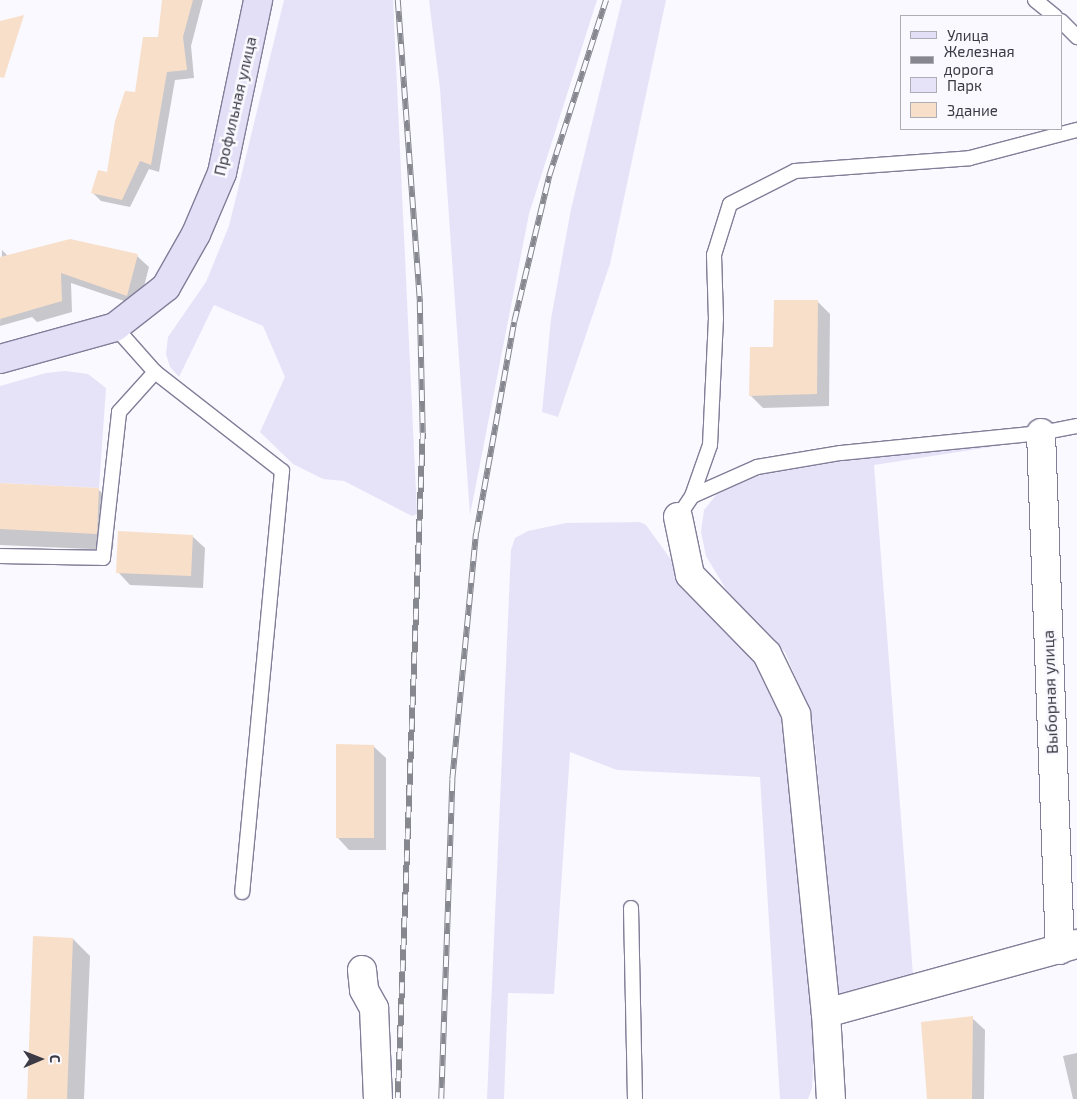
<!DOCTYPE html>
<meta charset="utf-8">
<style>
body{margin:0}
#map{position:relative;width:1077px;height:1099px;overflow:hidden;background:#f9f9ff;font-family:"Exo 2",sans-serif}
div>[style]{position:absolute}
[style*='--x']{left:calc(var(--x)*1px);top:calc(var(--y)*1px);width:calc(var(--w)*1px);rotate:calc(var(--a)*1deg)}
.green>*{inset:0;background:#e6e3f9}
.shadow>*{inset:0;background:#0003}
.building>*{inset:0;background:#f8dfca}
.roads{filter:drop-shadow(1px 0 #817e98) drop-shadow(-1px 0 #817e98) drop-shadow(0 1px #817e98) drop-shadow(0 -1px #817e98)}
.lane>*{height:14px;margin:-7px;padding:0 7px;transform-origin:7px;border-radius:7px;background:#fff}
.street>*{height:28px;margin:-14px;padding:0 14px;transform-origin:14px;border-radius:14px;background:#fff}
.primary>*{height:28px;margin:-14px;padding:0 14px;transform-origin:14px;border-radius:14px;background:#e2dff7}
.rail>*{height:5.5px;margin-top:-2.75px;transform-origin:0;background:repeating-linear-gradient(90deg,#f9f9ff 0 11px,#878790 0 22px);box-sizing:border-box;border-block:1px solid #878790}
span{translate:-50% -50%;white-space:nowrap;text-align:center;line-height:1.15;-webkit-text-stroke:5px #f9f9ff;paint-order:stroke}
.street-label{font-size:16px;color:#3b3a45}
.legend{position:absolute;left:900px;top:15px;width:162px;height:115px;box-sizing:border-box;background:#f9f9ff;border:1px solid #adadb5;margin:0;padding:6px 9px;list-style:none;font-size:15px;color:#3b3a45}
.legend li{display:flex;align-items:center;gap:10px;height:25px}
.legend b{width:25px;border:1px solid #adadb5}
.north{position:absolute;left:15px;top:1034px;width:50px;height:50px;-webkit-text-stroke:4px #f9f9ff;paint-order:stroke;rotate:89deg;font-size:14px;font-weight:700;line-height:20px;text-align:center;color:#3b3a45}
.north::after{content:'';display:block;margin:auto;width:18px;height:22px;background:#3b3a45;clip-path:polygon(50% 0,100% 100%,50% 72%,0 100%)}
</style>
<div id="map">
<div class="green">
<div style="clip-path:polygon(284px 0,393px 0,417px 514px,412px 516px,344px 481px,323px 479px,293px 464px,260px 432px,285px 377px,263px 326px,214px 305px,179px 377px,170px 367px,166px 354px,168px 337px,206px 282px,229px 226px)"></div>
<div style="clip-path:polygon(429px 0,597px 0,529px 214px,470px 515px,440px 89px)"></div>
<div style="clip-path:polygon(622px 0,666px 0,610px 264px,558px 417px,542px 412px,551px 319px,571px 209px)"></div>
<div style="clip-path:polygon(65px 371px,88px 374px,106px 388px,99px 488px,0 483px,0 386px,46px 373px)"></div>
<div style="clip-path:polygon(1029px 441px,874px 465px,913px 975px,1056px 935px,852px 1001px,838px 995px,815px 744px,806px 702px,785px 652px,727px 591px,706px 556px,701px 532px,704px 510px,716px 495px,737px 483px,766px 473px,849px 458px)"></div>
<div style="clip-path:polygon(640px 522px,646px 525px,685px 579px,711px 602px,786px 700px,815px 1036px,812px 1088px,808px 1099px,780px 1099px,760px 777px,617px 770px,570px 752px,554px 994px,508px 993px,504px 1099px,487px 1099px,511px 550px,515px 538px,528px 531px,566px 523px)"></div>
</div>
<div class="shadow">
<div style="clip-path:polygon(163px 0,203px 0,191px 46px,194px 78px,175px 80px,159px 172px,149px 169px,130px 207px,101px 201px,93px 193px,108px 173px,159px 38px)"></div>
<div style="clip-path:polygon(2px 250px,8px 256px,137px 256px,149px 267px,139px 306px,71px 283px,72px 312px,37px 322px,32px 317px,0 326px)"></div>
<div style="clip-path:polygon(817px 301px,830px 314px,829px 406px,763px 408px,750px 395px,775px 348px)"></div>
<div style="clip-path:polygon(0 484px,98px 489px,115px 506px,113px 550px,0 545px)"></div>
<div style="clip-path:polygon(192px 536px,205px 548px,203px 588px,130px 585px,118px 572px)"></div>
<div style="clip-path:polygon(373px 746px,386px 758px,386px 850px,349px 850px,337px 837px)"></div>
<div style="clip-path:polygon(73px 939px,90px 956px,84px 1099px,28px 1099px)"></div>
<div style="clip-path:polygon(972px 1018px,985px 1030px,984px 1099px,928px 1099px)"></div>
<div style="clip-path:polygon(1077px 1053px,1077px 1099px,1073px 1099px,1063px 1056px)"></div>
</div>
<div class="building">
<div style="clip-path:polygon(162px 0,193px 0,183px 37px,187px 70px,167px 72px,151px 165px,140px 161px,122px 200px,91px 193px,98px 170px,107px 172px,115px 121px,125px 91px,135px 92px,143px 37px,158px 37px)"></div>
<div style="clip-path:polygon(24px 15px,4px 78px,0 77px,0 21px)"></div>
<div style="clip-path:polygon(70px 239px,138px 254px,127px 296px,61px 273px,62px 301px,0 319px,0 257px)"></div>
<div style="clip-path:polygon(774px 300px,818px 300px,817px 394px,749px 396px,750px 347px,773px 347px)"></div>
<div style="clip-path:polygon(0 483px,99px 488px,97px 534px,0 529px)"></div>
<div style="clip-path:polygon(118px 531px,193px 535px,191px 576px,116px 573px)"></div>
<div style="clip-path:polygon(336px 744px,374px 745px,374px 838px,336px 838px)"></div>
<div style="clip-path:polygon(33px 936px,73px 938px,67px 1099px,27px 1099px)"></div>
<div style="clip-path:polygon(973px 1016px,972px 1099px,927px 1099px,921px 1022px)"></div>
</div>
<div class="roads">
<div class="lane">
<div style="--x:1035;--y:0;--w:26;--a:39"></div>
<div style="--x:1061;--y:21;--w:23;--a:45"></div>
<div style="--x:115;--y:327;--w:60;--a:48.4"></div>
<div style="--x:155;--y:372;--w:161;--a:37.9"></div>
<div style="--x:282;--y:471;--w:423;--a:95.4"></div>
<div style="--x:692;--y:496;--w:54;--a:-70.6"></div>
<div style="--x:710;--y:445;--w:126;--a:-87.3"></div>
<div style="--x:716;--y:319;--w:64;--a:-91.8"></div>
<div style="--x:714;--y:255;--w:53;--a:-72.6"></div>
<div style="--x:730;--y:204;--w:73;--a:-26.9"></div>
<div style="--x:795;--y:171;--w:175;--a:-4.2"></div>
<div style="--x:970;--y:158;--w:111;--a:-14.7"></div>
<div style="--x:678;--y:517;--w:25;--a:-56"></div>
<div style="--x:692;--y:496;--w:71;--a:-24"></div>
<div style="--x:757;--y:467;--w:85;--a:-9.5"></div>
<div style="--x:841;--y:453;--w:201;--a:-5.7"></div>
<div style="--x:1041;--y:433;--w:37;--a:-11"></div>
<div style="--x:0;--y:556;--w:103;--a:1.1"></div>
<div style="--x:103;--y:558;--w:147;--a:-83.7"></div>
<div style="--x:119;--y:412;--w:54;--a:-48"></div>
<div style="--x:631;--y:908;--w:191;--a:88.8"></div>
</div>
<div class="street">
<div style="--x:1041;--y:433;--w:517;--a:87.9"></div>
<div style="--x:678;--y:517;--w:59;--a:78.3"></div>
<div style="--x:690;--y:575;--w:110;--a:45.7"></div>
<div style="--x:767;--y:654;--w:67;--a:64.2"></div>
<div style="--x:796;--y:714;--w:301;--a:84.3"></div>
<div style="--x:826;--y:1013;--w:86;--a:86.7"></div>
<div style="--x:362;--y:970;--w:20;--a:84"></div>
<div style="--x:364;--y:990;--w:21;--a:61"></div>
<div style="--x:374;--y:1008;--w:91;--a:87.5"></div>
<div style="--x:826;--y:1013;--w:260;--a:-15.4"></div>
</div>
<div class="primary">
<div style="--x:0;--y:359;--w:119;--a:-15.5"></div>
<div style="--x:115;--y:327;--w:65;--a:-38.1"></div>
<div style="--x:166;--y:287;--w:61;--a:-60.5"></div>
<div style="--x:196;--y:234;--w:66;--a:-66.9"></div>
<div style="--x:222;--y:173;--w:177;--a:-78.2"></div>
</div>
</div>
<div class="rail">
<div style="--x:398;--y:0;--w:303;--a:85.8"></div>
<div style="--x:420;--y:302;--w:131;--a:88.7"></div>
<div style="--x:423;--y:433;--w:666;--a:92.15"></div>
<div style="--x:441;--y:1099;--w:319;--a:-88"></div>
<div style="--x:452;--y:780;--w:248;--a:-84.5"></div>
<div style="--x:476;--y:533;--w:214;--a:-79.8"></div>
<div style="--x:514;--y:322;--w:150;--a:-76.5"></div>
<div style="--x:549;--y:176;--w:185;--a:-72.1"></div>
</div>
<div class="street-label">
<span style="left:235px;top:106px;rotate:-77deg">Профильная улица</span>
<span style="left:1050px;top:692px;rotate:-92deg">Выборная улица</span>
</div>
<ul class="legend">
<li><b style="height:6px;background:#e2dff7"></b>Улица</li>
<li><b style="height:6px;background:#878790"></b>Железная дорога</li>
<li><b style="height:14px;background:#e6e3f9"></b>Парк</li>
<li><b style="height:14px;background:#f8dfca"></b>Здание</li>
</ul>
<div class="north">С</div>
</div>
